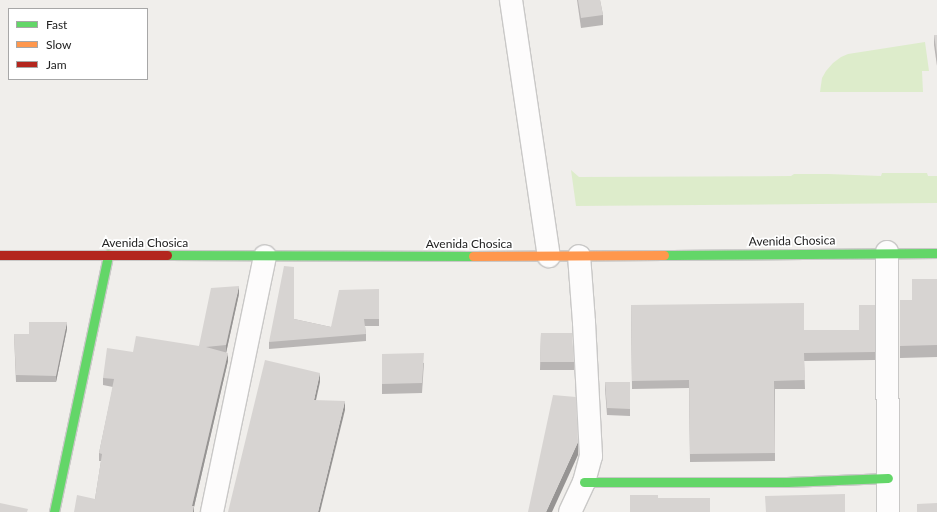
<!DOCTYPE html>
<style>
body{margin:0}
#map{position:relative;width:937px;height:512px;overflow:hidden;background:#f0eeeb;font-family:Lato,sans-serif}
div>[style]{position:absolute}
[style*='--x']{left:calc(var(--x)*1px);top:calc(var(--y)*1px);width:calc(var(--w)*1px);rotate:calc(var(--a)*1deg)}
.grass>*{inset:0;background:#ddeccb}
.roads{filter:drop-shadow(1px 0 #c9c8c7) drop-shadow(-1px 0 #c9c8c7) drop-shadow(0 1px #c9c8c7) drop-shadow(0 -1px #c9c8c7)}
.street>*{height:22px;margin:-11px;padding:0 11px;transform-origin:11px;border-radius:11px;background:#fdfcfc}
.fast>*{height:9px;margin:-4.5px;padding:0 4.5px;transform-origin:4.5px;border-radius:4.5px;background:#63d668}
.slow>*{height:9px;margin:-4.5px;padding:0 4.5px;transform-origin:4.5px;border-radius:4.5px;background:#ff974d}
.jam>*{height:9px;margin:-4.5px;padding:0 4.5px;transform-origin:4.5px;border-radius:4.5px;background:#b3261e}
.wall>*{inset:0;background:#b9b6b5}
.shaded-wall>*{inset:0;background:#969493}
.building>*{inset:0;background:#d7d4d2}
span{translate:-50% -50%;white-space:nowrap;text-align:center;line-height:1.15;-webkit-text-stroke:3.5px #fff;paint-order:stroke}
.street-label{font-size:12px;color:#222}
.legend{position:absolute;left:8px;top:8px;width:140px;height:72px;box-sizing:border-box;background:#fff;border:1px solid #a7a7a7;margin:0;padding:5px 7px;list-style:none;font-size:12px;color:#222}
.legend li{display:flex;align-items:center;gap:8px;height:20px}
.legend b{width:20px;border:1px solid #a7a7a7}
</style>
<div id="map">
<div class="grass">
<div style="clip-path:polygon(925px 42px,929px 71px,922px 71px,923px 92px,820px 92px,822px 78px,826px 71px,833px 63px,841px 57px,848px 54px)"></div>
<div style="clip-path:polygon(571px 170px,579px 177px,791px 176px,794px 174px,828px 174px,881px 176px,882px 173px,927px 173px,928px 176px,937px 176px,937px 203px,576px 206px)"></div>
</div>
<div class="roads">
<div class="street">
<div style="--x:511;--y:0;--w:259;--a:81.6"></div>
<div style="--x:887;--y:252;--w:260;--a:89.8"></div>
<div style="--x:212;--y:512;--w:261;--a:-78.3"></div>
<div style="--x:570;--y:512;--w:33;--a:-65"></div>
<div style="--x:584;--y:482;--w:27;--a:-75"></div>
<div style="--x:591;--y:456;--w:134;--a:-93"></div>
<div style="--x:584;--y:322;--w:66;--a:-94.3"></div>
</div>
<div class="fast">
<div style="--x:167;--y:255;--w:306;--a:0.2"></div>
<div style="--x:664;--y:255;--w:273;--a:-0.4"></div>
<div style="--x:584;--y:482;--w:203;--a:0"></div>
<div style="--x:787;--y:482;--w:101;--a:-2.3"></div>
<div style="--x:54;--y:512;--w:263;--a:-78.1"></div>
</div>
<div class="slow">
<div style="--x:473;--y:256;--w:191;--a:-0.3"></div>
</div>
<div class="jam">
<div style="--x:0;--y:255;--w:167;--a:0"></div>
</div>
</div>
<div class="wall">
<div style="clip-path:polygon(577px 0,600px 0,603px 15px,603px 25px,581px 28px)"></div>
<div style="clip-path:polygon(934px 35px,937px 35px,937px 66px,934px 45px)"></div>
<div style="clip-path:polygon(937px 279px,937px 357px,900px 358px,900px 300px,912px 300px)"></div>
<div style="clip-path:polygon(379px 289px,379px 326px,365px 326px,366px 334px,366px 341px,269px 349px,269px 342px,294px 319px,331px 327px)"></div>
<div style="clip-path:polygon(239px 294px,226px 353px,228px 361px,194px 507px,194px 512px,95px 499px,101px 461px,99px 461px,99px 453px,113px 387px,103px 385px,103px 378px,133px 352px,199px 346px)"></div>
<div style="clip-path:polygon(631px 305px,804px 330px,859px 330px,875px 305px,875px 360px,804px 361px,805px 389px,775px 389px,775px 461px,690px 462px,689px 388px,632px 389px)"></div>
<div style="clip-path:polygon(67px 329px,56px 382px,16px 382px,14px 334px,29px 334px)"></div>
<div style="clip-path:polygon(541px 333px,574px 362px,574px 370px,540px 370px)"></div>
<div style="clip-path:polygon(382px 354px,424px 363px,422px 393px,382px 394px)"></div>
<div style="clip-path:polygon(605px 382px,630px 409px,630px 416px,607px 415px,605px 389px)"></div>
</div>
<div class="shaded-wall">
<div style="clip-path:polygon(239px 286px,239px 294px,226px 353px,226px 345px)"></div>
<div style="clip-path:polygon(67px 322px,67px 329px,56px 382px,56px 376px)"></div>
<div style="clip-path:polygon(228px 353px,228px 361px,194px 507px,194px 512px,193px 512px,192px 506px)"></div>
<div style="clip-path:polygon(320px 373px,320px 382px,314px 409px,314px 400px)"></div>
<div style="clip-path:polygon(345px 401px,345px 410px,320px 512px,318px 512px)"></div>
<div style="clip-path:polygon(578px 442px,578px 455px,552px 512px,546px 512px)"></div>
</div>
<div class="building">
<div style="clip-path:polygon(578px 0,600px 0,603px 15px,581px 18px)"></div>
<div style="clip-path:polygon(934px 35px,937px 35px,937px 55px)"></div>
<div style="clip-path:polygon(284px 266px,294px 267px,294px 319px,331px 327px,339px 290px,379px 289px,379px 319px,364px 319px,366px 334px,269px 342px)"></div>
<div style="clip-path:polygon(912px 279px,937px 279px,937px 345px,900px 346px,900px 300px,912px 300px)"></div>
<div style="clip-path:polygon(239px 286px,226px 345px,206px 347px,228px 353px,192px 506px,194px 506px,193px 512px,74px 512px,77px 495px,95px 499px,102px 454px,99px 453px,114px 379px,103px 378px,107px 348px,133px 352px,136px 336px,199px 346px,211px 288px)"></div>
<div style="clip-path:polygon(804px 303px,804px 330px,859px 330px,859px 305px,875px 305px,875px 352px,804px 353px,805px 380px,774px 381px,775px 453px,690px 454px,689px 380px,632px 381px,631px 305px)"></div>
<div style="clip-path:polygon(29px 322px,67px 322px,56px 376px,16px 375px,14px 334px,29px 334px)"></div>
<div style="clip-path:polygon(541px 333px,572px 333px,574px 362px,540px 362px)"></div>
<div style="clip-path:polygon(424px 353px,422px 383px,382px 384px,382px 354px)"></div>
<div style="clip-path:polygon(265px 360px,320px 373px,314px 400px,345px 401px,318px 512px,228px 512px)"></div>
<div style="clip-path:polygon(605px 382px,630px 382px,630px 409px,607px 408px)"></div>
<div style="clip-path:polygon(553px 395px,576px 397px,578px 442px,546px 512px,528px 512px)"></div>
<div style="clip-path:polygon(845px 494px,845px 512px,766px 512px,765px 496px)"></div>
<div style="clip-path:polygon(630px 495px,658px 495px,658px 498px,710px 498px,710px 512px,630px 512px)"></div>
<div style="clip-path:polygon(0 503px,28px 509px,27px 512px,0 512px)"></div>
<div style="clip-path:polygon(937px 503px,937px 512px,917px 512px,917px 504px)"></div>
</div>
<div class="street-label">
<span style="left:792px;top:241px;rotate:-1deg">Avenida Chosica</span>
<span style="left:145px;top:243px">Avenida Chosica</span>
<span style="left:469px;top:244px">Avenida Chosica</span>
</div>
<ul class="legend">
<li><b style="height:5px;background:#63d668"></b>Fast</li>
<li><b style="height:5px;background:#ff974d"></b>Slow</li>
<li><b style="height:5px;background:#b3261e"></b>Jam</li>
</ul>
</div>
